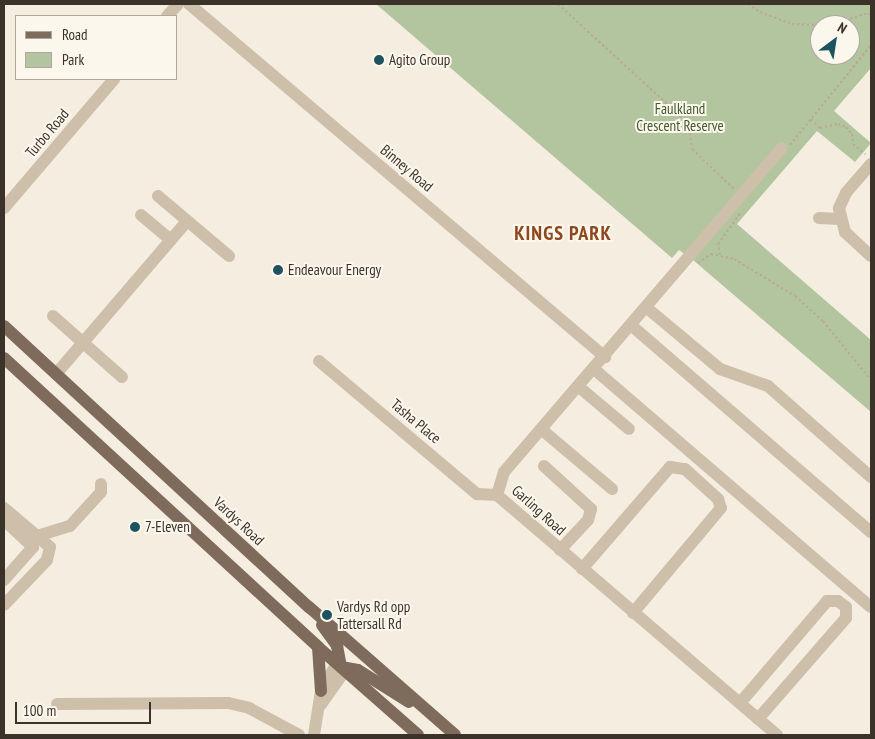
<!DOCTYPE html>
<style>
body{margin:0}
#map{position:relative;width:875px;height:739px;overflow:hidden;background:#f4ede0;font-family:"PT Sans Narrow",sans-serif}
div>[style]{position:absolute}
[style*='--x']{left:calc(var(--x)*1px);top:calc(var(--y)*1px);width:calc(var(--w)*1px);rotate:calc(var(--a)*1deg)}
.green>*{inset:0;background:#b3c59e}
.path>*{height:2px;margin-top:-1px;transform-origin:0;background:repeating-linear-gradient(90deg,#baa994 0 2.5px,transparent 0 5px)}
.minor>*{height:12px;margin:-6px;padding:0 6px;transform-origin:6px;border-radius:6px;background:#cebfab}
.major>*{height:12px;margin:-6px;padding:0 6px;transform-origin:6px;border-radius:6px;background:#7e6b5b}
.dots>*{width:14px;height:14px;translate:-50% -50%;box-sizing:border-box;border:2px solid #fbf7ed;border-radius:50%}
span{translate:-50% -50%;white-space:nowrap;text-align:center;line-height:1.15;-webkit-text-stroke:4px #fbf7ed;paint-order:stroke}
.poi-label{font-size:15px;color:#3b322a}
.left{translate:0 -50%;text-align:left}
.park-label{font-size:15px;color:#445b2c}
.street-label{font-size:15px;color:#3b322a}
.district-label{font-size:20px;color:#8e481f;font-weight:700;letter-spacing:1px}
.frame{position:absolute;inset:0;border:5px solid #3b322a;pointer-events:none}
.legend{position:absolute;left:15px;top:15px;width:162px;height:65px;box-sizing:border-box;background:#fbf7ed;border:1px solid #aea89f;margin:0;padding:6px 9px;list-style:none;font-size:15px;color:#3b322a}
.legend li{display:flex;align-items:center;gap:10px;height:25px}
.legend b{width:25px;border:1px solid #aea89f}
.north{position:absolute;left:810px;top:15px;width:50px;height:50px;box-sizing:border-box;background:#fbf7ed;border:1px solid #aea89f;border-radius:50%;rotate:31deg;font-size:14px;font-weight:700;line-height:20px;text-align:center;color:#3b322a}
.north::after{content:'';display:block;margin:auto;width:18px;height:22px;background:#1d525f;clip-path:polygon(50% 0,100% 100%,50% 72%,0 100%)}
.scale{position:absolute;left:15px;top:702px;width:136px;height:22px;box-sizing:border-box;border:2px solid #3b322a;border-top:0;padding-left:6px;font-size:15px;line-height:18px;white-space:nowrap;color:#3b322a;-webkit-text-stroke:4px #fbf7ed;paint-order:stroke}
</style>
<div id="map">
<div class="green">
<div style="clip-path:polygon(evenodd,376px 4px,871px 4px,871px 68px,834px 111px,871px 143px,855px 162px,817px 131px,737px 224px,871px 340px,871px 412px,693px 260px,679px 250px,672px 258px,376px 4px,820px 25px,850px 25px,850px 55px,820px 55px,820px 25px)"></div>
</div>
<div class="path">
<div style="--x:558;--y:4;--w:176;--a:42.5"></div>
<div style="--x:688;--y:123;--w:26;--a:81"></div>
<div style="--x:692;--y:149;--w:58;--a:43.6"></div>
<div style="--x:748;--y:4;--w:14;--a:34"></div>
<div style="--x:760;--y:12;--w:34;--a:21"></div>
<div style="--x:792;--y:24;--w:28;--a:2"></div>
<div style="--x:831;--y:25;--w:40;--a:-18"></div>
<div style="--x:869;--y:13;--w:7;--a:74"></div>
<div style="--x:811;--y:119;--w:13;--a:45"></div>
<div style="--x:820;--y:128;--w:18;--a:-13"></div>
<div style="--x:838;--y:124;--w:9;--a:21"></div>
<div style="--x:846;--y:127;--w:9;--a:49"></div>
<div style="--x:852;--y:134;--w:10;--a:84"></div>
<div style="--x:853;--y:144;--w:16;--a:40"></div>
<div style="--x:790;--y:145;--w:129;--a:-51"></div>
<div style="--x:720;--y:255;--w:11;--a:-100"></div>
<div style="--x:718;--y:244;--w:39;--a:-54"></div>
<div style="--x:698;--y:263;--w:16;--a:-35"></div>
<div style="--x:711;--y:254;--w:24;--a:12"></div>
<div style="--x:734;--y:259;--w:71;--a:31.2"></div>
<div style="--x:795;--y:296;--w:38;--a:42"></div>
<div style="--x:823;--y:321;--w:76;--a:50.9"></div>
</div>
<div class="minor">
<div style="--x:189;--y:4;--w:546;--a:40.32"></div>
<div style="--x:167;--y:16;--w:16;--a:-47"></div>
<div style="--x:871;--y:164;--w:38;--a:131"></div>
<div style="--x:846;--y:193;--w:17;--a:115"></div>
<div style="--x:839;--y:208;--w:25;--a:76"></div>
<div style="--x:845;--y:232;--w:35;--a:43"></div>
<div style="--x:158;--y:196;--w:93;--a:40.2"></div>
<div style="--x:4;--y:208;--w:170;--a:-49.5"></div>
<div style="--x:141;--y:215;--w:39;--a:40"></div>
<div style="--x:819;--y:218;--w:21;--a:3"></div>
<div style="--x:647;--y:308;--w:95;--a:39.9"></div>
<div style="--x:720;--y:369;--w:51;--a:19.5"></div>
<div style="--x:768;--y:386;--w:137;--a:41.5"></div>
<div style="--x:53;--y:316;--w:92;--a:41.5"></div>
<div style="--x:632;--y:326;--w:316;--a:40.8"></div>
<div style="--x:319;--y:361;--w:207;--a:40.1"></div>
<div style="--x:477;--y:494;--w:20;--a:3"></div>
<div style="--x:594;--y:369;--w:365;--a:40.7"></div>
<div style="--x:56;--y:374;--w:201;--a:-49.4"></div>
<div style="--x:579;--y:387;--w:65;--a:40"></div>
<div style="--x:541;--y:429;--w:93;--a:40.2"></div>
<div style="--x:544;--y:466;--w:64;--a:42.5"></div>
<div style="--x:591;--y:509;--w:11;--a:105"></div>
<div style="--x:588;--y:520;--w:41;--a:133"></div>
<div style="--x:4;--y:508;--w:60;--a:40.3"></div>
<div style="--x:50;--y:547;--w:13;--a:103"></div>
<div style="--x:47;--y:560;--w:62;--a:133.7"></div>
<div style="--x:4;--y:520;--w:40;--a:43"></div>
<div style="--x:33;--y:547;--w:44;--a:131.3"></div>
<div style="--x:37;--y:536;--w:34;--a:-17"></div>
<div style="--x:70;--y:526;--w:46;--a:-47.6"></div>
<div style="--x:101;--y:492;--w:8;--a:-90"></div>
<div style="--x:582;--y:569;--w:135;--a:-49.2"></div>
<div style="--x:670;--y:467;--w:15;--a:8"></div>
<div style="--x:685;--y:469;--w:45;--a:42.3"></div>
<div style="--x:718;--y:499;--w:9;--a:72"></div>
<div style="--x:721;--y:508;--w:137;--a:130"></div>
<div style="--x:740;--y:703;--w:134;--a:-49.5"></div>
<div style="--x:827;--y:601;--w:11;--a:0"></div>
<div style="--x:838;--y:601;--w:10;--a:37"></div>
<div style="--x:846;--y:607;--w:11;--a:90"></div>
<div style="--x:846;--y:618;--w:134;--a:131.1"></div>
<div style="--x:57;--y:704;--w:171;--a:-0.3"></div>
<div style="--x:228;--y:703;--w:22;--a:13"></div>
<div style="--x:249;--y:708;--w:57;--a:28.4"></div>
<div style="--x:314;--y:735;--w:45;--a:-81"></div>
<div style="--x:321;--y:691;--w:24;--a:-60"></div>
<div style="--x:333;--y:670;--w:9;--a:-21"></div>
<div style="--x:341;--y:667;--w:9;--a:90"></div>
<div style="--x:341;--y:676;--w:35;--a:125"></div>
<div style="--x:777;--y:735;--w:369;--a:-139.4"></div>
<div style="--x:497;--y:495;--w:24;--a:-73"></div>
<div style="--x:504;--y:472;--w:426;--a:-49.4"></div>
</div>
<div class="major">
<div style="--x:4;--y:326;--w:415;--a:42.7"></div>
<div style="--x:309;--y:607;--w:194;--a:41.2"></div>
<div style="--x:4;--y:358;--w:427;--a:42.6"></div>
<div style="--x:318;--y:647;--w:133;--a:41.3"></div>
<div style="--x:322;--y:625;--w:26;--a:54"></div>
<div style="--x:337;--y:646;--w:21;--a:79"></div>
<div style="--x:318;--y:647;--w:44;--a:86.1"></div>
<div style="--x:341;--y:667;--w:17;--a:10"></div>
<div style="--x:358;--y:670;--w:60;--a:32.1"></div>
</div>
<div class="dots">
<div style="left:379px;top:60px;background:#1d525f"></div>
<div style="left:278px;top:270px;background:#1d525f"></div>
<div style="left:135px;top:527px;background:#1d525f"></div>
<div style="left:327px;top:615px;background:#1d525f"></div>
</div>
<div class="poi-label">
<span class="left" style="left:389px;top:60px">Agito Group</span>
<span class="left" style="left:288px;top:270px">Endeavour Energy</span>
<span class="left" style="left:145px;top:527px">7-Eleven</span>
<span class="left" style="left:337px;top:615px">Vardys Rd opp<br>Tattersall Rd</span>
</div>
<div class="park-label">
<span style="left:680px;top:117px">Faulkland<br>Crescent Reserve</span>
</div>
<div class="street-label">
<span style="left:47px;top:133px;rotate:-50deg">Turbo Road</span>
<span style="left:407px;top:168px;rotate:40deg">Binney Road</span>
<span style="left:416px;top:421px;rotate:40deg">Tasha Place</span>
<span style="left:539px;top:510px;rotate:42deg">Garling Road</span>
<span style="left:239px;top:521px;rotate:43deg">Vardys Road</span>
</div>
<div class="district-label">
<span style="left:563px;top:233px">KINGS PARK</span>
</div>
<div class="frame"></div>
<ul class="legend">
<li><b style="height:6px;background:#7e6b5b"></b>Road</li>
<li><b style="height:14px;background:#b3c59e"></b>Park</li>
</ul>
<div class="north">N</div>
<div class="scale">100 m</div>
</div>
